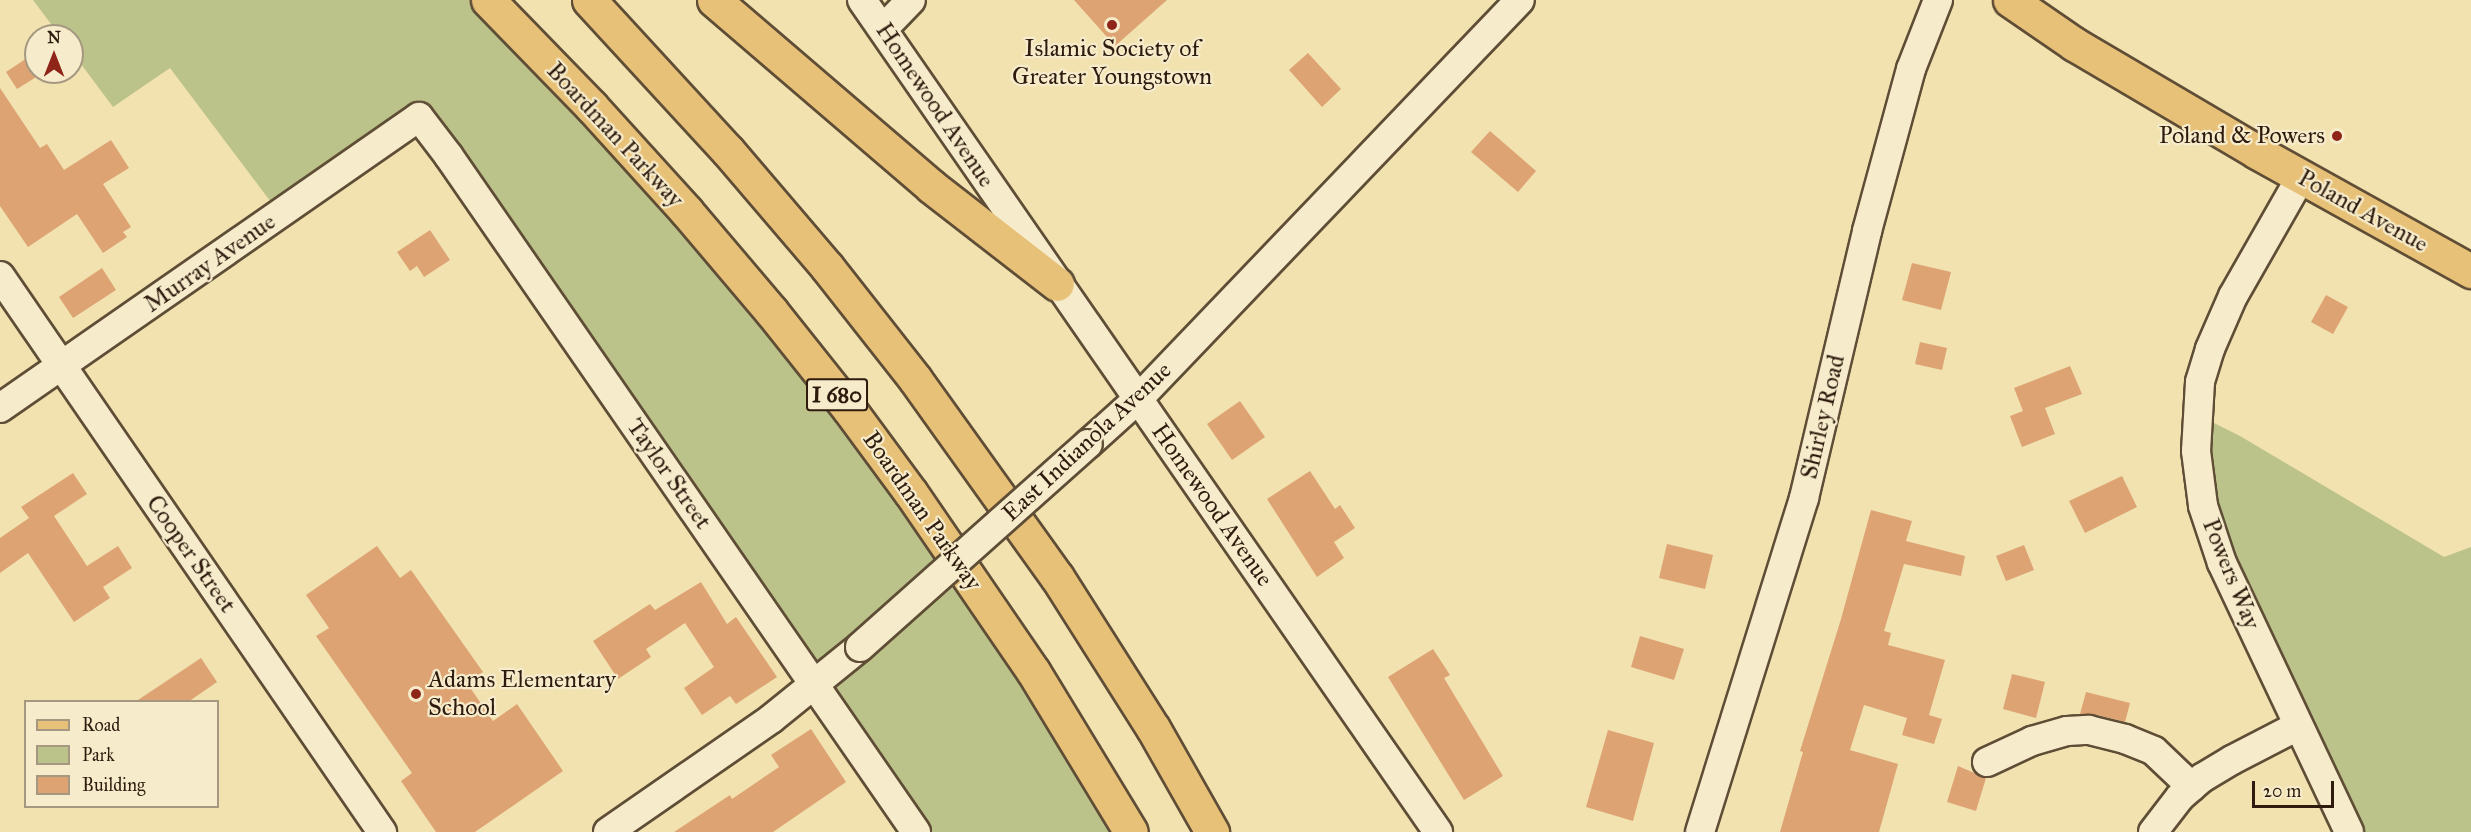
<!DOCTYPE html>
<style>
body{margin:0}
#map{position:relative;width:2471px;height:832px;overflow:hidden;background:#f1e2b0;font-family:"IM FELL Great Primer",serif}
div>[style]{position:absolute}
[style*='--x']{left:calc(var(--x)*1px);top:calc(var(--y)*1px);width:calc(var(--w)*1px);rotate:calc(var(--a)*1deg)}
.green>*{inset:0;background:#bcc38a}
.building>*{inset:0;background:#dea373}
.roads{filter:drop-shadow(2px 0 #5f4d36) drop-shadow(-2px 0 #5f4d36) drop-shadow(0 2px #5f4d36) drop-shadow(0 -2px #5f4d36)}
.minor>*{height:28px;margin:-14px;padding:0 14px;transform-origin:14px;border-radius:14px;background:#f6eccc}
.major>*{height:33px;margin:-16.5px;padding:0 16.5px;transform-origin:16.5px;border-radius:16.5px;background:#e8c178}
.highway>*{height:33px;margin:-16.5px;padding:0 16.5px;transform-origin:16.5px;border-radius:16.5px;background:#e8c178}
.bridges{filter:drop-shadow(2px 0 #5f4d36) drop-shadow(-2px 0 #5f4d36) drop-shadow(0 2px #5f4d36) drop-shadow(0 -2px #5f4d36)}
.minor-bridge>*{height:28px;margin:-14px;padding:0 14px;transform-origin:14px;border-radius:14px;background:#f6eccc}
.dots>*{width:16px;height:16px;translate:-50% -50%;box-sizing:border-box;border:3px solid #f6eccc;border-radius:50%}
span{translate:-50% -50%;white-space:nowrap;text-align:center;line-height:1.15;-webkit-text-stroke:4.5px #f6eccc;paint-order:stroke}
.shield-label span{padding:2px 4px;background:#f6eccc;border:2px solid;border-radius:4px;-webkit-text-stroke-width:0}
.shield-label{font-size:22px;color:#2e1b0e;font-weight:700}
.poi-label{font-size:24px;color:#2e1b0e}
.right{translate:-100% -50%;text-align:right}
.left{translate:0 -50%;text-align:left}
.street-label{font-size:24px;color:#2e1b0e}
.legend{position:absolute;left:24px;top:700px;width:195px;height:108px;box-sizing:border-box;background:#f6eccc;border:2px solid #a69880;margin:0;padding:8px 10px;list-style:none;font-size:18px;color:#2e1b0e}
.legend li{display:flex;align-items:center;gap:12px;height:30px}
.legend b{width:30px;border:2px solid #a69880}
.north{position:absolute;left:24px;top:24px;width:60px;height:60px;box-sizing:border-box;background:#f6eccc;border:2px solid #a69880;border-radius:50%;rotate:0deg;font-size:16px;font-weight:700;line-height:24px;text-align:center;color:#2e1b0e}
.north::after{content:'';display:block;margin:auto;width:21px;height:27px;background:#8f2418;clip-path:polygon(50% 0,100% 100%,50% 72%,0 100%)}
.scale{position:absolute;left:2252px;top:781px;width:82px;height:27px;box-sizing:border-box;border:3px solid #2e1b0e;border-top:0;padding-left:8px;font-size:18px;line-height:21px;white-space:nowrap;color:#2e1b0e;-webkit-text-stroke:4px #f6eccc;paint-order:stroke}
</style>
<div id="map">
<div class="green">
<div style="clip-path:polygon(33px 0,488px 0,771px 311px,1131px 832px,916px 832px,419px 117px,280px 214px,170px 68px,113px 107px,72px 52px,72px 36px,60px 36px)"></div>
<div style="clip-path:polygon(2196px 414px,2240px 436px,2444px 557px,2471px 547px,2471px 832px,2349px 832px,2222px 563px)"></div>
</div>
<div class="building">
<div style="clip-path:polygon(1074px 0,1167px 0,1115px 46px)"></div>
<div style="clip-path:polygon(1308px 53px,1341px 89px,1322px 107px,1289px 70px)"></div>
<div style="clip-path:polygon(27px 58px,38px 76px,17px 89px,6px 72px)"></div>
<div style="clip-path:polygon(0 88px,40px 148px,47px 144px,64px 170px,111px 140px,129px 168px,103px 184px,131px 227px,123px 232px,127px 237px,103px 253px,77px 214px,28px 247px,0 206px)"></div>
<div style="clip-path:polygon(1490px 131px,1536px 171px,1518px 192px,1471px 152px)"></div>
<div style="clip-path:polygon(430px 230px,450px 260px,424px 277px,417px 266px,410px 271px,397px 252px)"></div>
<div style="clip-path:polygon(1912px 263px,1951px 272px,1941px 310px,1902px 300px)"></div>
<div style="clip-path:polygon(102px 268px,116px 290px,73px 318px,59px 297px)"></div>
<div style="clip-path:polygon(2326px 295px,2348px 307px,2333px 334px,2311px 322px)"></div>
<div style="clip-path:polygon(1920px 342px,1947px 348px,1942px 370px,1915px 364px)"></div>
<div style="clip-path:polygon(2070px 366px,2082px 394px,2045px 408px,2055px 434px,2022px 447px,2010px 416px,2023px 411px,2014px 388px)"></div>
<div style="clip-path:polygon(1240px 401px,1265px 437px,1232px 460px,1207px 424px)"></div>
<div style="clip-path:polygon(1310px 471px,1335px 509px,1340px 505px,1355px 528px,1334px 542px,1344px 558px,1317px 577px,1267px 499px)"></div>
<div style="clip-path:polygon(73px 473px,87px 494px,54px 516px,87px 566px,118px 546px,132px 568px,103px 587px,110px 598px,74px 622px,28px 553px,0 573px,0 538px,29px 518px,21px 507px)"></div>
<div style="clip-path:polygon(2122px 476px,2137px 507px,2085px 533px,2069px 501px)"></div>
<div style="clip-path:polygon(1871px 510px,1912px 521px,1906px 541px,1965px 556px,1961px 576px,1904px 564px,1884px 631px,1891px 633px,1888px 645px,1945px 660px,1929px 715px,1942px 719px,1934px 744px,1902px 735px,1907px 718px,1864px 705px,1850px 750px,1898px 764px,1879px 832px,1780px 832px,1803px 752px,1800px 751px,1841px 619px)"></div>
<div style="clip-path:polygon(1667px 544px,1713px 555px,1705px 589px,1659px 578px)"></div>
<div style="clip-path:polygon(2024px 545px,2034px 570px,2006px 581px,1996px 556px)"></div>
<div style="clip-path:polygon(377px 546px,400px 578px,411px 570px,483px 672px,467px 683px,493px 721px,517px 704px,563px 771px,475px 832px,436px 832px,401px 781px,412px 773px,316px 636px,329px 628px,306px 595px)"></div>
<div style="clip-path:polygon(701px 582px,727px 624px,736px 617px,777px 677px,736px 704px,730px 696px,702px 715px,684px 688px,714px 667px,685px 623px,646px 649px,651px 657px,618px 679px,593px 641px,650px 604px,655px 610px)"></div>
<div style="clip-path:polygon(1640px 636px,1684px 649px,1674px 680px,1631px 667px)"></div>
<div style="clip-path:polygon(1433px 649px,1450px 675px,1444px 678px,1503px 776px,1464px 800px,1388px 677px)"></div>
<div style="clip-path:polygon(201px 658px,217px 682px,188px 702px,135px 702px)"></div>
<div style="clip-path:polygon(2012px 674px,2045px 682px,2036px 718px,2003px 709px)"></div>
<div style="clip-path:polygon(2086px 692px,2130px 703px,2125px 722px,2093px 714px,2080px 714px)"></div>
<div style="clip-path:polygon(811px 729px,846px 782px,773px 832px,674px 832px,730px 795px,732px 799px,779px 767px,771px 755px)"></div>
<div style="clip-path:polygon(1608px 730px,1654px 743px,1633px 821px,1586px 807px)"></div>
<div style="clip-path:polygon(1958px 766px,1986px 778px,1976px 811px,1947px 802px)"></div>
</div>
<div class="roads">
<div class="minor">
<div style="--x:862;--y:0;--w:1012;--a:55.3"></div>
<div style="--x:883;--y:29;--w:40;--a:-46"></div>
<div style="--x:2301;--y:177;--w:137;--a:119.7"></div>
<div style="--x:2233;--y:296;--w:58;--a:113.5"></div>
<div style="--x:2210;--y:349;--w:34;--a:107"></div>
<div style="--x:2200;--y:382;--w:69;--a:93.3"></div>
<div style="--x:2196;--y:451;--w:55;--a:82.7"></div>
<div style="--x:2203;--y:506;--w:60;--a:71.6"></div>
<div style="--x:2222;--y:563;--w:297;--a:64.7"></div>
<div style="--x:0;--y:276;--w:675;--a:55.51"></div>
<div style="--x:0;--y:408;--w:510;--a:-34.78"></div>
<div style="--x:419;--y:117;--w:48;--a:52.7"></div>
<div style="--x:448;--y:155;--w:823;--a:55.34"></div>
<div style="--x:1088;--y:444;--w:67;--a:-42"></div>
<div style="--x:1138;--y:399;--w:552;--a:-46.25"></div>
<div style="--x:1987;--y:762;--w:50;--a:-25"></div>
<div style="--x:2032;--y:741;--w:36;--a:-16"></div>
<div style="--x:2067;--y:731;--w:22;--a:-3"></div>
<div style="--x:2089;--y:730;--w:37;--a:14"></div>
<div style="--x:2125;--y:739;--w:31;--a:22"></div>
<div style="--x:2154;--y:751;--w:52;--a:43.5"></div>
<div style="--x:608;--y:832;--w:198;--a:-34.7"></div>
<div style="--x:771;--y:719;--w:114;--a:-39"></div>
<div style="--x:1700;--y:832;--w:350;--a:-72.7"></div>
<div style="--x:1804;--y:498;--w:274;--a:-76.7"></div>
<div style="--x:1867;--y:231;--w:168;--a:-74.8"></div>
<div style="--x:1911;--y:69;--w:74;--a:-68.6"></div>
<div style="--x:2153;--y:832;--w:44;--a:-52.4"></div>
<div style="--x:2180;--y:797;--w:29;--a:-41"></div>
<div style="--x:2202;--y:778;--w:35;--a:-31"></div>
<div style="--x:2232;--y:760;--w:74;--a:-27.3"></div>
</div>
<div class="major">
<div style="--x:2010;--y:0;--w:78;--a:34.5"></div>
<div style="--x:2074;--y:44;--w:212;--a:30.5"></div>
<div style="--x:2257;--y:152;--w:245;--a:29.1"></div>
</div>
<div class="highway">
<div style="--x:488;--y:0;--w:148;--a:45.8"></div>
<div style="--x:591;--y:106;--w:143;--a:47.8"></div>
<div style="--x:687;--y:212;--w:130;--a:49.7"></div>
<div style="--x:771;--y:311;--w:125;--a:51.5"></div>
<div style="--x:849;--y:409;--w:104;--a:53.6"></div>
<div style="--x:911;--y:493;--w:216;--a:55.6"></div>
<div style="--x:1033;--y:671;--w:188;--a:58.7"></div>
<div style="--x:589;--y:0;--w:205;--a:47.4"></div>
<div style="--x:728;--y:151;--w:153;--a:49.5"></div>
<div style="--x:827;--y:267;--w:142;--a:51.8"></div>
<div style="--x:915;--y:379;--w:244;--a:54.4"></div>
<div style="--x:1057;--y:577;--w:179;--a:57.6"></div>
<div style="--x:1153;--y:728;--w:120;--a:60.4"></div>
<div style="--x:714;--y:0;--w:287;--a:40.6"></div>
<div style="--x:932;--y:187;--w:158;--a:37.8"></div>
</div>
</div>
<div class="bridges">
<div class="minor-bridge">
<div style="--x:860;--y:647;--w:305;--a:-41.7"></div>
</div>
</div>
<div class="dots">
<div style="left:1112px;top:25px;background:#8f2418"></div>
<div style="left:2337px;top:136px;background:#8f2418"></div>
<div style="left:416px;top:694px;background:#8f2418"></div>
</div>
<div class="shield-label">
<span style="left:837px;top:395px">I 680</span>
</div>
<div class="poi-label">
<span style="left:1112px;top:63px">Islamic Society of<br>Greater Youngstown</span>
<span class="right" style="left:2325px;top:136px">Poland &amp; Powers</span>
<span class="left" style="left:428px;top:694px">Adams Elementary<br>School</span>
</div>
<div class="street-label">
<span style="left:935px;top:105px;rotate:56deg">Homewood Avenue</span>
<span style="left:615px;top:135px;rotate:47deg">Boardman Parkway</span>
<span style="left:2363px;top:211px;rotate:29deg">Poland Avenue</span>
<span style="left:210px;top:263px;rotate:-35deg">Murray Avenue</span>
<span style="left:1823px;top:417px;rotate:-77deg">Shirley Road</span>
<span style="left:1087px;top:442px;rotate:-43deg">East Indianola Avenue</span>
<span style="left:669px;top:474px;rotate:55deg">Taylor Street</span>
<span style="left:1212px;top:505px;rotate:55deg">Homewood Avenue</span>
<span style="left:922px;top:511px;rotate:55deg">Boardman Parkway</span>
<span style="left:191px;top:554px;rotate:55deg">Cooper Street</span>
<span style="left:2231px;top:574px;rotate:68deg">Powers Way</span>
</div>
<ul class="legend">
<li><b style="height:8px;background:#e8c178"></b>Road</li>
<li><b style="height:16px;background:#bcc38a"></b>Park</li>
<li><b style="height:16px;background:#dea373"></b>Building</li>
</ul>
<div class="north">N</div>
<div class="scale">20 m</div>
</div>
